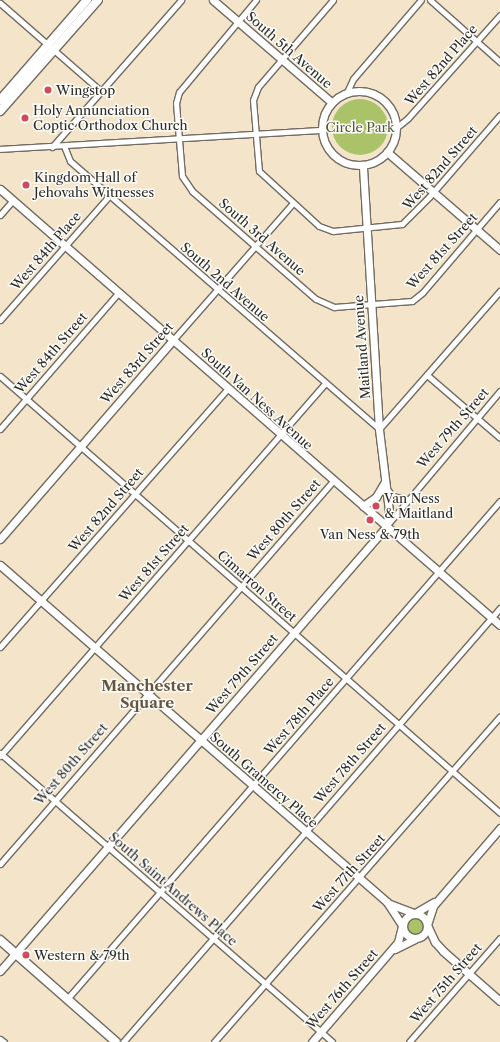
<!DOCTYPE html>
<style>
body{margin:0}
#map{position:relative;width:500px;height:1042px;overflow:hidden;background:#f3e4ca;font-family:"Libre Caslon Text",serif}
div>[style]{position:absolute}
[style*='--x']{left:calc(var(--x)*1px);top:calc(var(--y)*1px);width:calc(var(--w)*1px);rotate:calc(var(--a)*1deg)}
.green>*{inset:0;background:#aac369}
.round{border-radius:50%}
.roads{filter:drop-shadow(1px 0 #716c63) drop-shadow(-1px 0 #716c63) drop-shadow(0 1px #716c63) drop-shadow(0 -1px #716c63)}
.street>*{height:5px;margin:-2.5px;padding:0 2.5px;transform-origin:2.5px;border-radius:2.5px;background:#fff}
.secondary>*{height:7px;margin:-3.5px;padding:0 3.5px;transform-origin:3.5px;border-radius:3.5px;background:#fff}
.secondary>.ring{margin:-3.5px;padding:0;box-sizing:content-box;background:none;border:7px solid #fff;border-radius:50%}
.primary>*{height:8px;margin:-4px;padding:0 4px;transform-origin:4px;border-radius:4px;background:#fff}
.dots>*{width:11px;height:11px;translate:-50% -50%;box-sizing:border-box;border:2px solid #fdfcf7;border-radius:50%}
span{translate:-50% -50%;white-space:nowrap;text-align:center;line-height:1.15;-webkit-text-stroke:3px #fdfcf7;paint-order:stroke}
.street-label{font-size:13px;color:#2b2b2b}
.poi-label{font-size:13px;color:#2b2b2b}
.left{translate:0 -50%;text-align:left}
.park-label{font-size:13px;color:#51593e}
.quarter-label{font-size:15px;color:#655440;font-weight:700}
</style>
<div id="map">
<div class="green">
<div class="round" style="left:332px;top:99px;width:56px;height:56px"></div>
<div class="round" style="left:404px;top:915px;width:22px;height:22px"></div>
</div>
<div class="roads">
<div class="street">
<div style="--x:256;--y:0;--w:120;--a:129.9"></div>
<div style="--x:179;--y:92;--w:11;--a:105"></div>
<div style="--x:176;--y:103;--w:73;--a:85.3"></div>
<div style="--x:182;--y:176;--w:18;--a:56"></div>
<div style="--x:192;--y:191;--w:164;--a:41.1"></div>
<div style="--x:316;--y:299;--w:20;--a:24"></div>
<div style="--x:334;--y:307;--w:78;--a:-4.4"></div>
<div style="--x:412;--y:301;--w:14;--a:-39"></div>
<div style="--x:423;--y:292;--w:118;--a:-49.5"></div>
<div style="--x:333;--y:0;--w:115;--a:130.8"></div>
<div style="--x:258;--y:87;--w:14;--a:111"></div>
<div style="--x:253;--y:100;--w:71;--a:85.2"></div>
<div style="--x:259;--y:171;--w:81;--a:42.5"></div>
<div style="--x:319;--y:226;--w:15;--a:20"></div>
<div style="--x:333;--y:231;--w:69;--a:-5.8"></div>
<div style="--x:402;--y:224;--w:38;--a:-45"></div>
<div style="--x:429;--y:197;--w:108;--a:-49.1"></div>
<div style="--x:430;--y:0;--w:94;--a:41.5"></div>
<div style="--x:0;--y:3;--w:134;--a:41.1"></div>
<div style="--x:347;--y:92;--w:14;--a:-65"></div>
<div style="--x:353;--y:79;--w:104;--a:-49.3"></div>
<div style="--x:397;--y:127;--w:14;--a:-39"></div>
<div style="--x:408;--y:118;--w:138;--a:-48.2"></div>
<div style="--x:64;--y:146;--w:16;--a:68"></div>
<div style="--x:70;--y:161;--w:409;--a:40.9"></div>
<div style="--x:379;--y:429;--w:184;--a:-48.8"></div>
<div style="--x:52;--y:147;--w:196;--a:-48.7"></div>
<div style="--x:0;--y:149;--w:322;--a:-3.4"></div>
<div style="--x:0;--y:215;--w:20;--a:-49"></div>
<div style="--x:0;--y:320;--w:165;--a:-48.7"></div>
<div style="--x:173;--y:340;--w:182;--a:-48.8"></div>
<div style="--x:427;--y:375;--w:96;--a:40.8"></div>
<div style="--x:0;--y:376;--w:664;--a:41.15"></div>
<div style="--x:0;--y:429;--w:181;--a:-49"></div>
<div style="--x:388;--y:524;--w:174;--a:-49.9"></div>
<div style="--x:0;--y:647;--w:345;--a:-48.6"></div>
<div style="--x:0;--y:753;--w:440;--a:41"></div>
<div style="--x:0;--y:756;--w:494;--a:-48.9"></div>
<div style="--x:0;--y:864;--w:508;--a:-48.99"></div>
<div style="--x:67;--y:999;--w:660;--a:-48.99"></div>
<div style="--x:0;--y:1039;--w:5;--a:37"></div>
<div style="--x:123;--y:1042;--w:575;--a:-49.02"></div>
<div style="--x:214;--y:1042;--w:433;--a:-48.7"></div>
<div style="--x:409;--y:1042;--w:138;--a:-48.8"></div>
</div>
<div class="secondary">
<div style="--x:213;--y:0;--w:156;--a:40.8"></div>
<div class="ring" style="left:322px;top:91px;width:67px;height:67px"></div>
<div style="--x:387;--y:152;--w:150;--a:40.9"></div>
<div style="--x:0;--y:189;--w:663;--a:41.09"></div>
<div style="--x:386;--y:489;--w:10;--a:53"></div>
<div style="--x:392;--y:497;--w:14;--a:12"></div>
<div style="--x:363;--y:506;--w:16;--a:-35"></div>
<div style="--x:376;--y:497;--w:16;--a:-60"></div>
<div style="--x:0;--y:539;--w:264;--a:-49"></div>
<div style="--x:0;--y:565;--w:513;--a:41.05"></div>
<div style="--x:387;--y:902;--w:27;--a:57"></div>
<div style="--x:390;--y:904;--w:26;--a:21"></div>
<div style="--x:415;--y:913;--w:22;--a:-30"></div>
<div class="ring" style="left:403px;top:914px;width:17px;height:17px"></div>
<div style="--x:427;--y:925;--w:20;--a:-72"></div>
<div style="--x:433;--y:906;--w:103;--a:-49.3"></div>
<div style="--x:427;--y:925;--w:19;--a:65"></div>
<div style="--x:435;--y:942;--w:12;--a:48"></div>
<div style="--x:443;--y:951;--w:76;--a:41.3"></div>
<div style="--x:395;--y:949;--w:22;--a:-27"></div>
<div style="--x:0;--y:971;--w:588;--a:-49"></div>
<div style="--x:386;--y:527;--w:16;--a:-79"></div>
<div style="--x:389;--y:511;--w:83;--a:-97"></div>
<div style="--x:379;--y:429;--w:264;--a:-93.5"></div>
<div style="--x:312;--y:1042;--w:132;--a:-49.3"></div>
<div style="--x:398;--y:942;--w:16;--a:-76"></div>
</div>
<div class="primary">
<div style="--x:0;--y:100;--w:133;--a:-49"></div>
<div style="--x:0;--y:111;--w:148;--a:-48.6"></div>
<div style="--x:0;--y:940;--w:154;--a:41.3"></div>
</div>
</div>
<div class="dots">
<div style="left:48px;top:90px;background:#d1495b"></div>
<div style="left:25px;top:118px;background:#d1495b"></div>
<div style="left:26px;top:185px;background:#d1495b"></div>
<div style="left:376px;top:506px;background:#d1495b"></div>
<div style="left:370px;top:520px;background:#d1495b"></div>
<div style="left:26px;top:955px;background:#d1495b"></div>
</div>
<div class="street-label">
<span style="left:289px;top:50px;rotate:41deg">South 5th Avenue</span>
<span style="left:441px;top:65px;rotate:-49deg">West 82nd Place</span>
<span style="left:440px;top:168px;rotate:-49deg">West 82nd Street</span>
<span style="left:262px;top:237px;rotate:41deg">South 3rd Avenue</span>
<span style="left:46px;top:251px;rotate:-49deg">West 84th Place</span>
<span style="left:442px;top:251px;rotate:-48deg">West 81st Street</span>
<span style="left:225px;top:282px;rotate:41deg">South 2nd Avenue</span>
<span style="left:362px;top:347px;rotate:-94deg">Maitland Avenue</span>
<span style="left:51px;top:353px;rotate:-49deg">West 84th Street</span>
<span style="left:137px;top:363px;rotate:-49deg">West 83rd Street</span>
<span style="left:257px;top:399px;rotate:42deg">South Van Ness Avenue</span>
<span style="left:453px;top:428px;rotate:-49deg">West 79th Street</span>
<span style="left:106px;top:510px;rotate:-49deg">West 82nd Street</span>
<span style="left:284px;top:520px;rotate:-49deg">West 80th Street</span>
<span style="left:154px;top:563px;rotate:-49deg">West 81st Street</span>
<span style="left:257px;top:586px;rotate:41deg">Cimarron Street</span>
<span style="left:242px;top:674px;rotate:-49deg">West 79th Street</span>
<span style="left:299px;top:716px;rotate:-49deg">West 78th Place</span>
<span style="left:350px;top:763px;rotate:-49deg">West 78th Street</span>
<span style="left:71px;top:764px;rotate:-49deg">West 80th Street</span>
<span style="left:264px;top:780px;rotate:41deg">South Gramercy Place</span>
<span style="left:349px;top:873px;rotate:-48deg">West 77th Street</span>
<span style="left:173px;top:889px;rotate:41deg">South Saint Andrews Place</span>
<span style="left:446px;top:983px;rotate:-49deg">West 75th Street</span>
<span style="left:342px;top:989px;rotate:-49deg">West 76th Street</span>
</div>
<div class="poi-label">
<span class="left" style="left:56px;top:90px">Wingstop</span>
<span class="left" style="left:33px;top:118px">Holy Annunciation<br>Coptic Orthodox Church</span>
<span class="left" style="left:34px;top:185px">Kingdom Hall of<br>Jehovahs Witnesses</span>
<span class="left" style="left:384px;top:506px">Van Ness<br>&amp; Maitland</span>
<span style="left:370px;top:534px">Van Ness &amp; 79th</span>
<span class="left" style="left:34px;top:955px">Western &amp; 79th</span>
</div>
<div class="park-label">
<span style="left:360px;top:127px">Circle Park</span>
</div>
<div class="quarter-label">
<span style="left:147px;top:694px">Manchester<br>Square</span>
</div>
</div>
